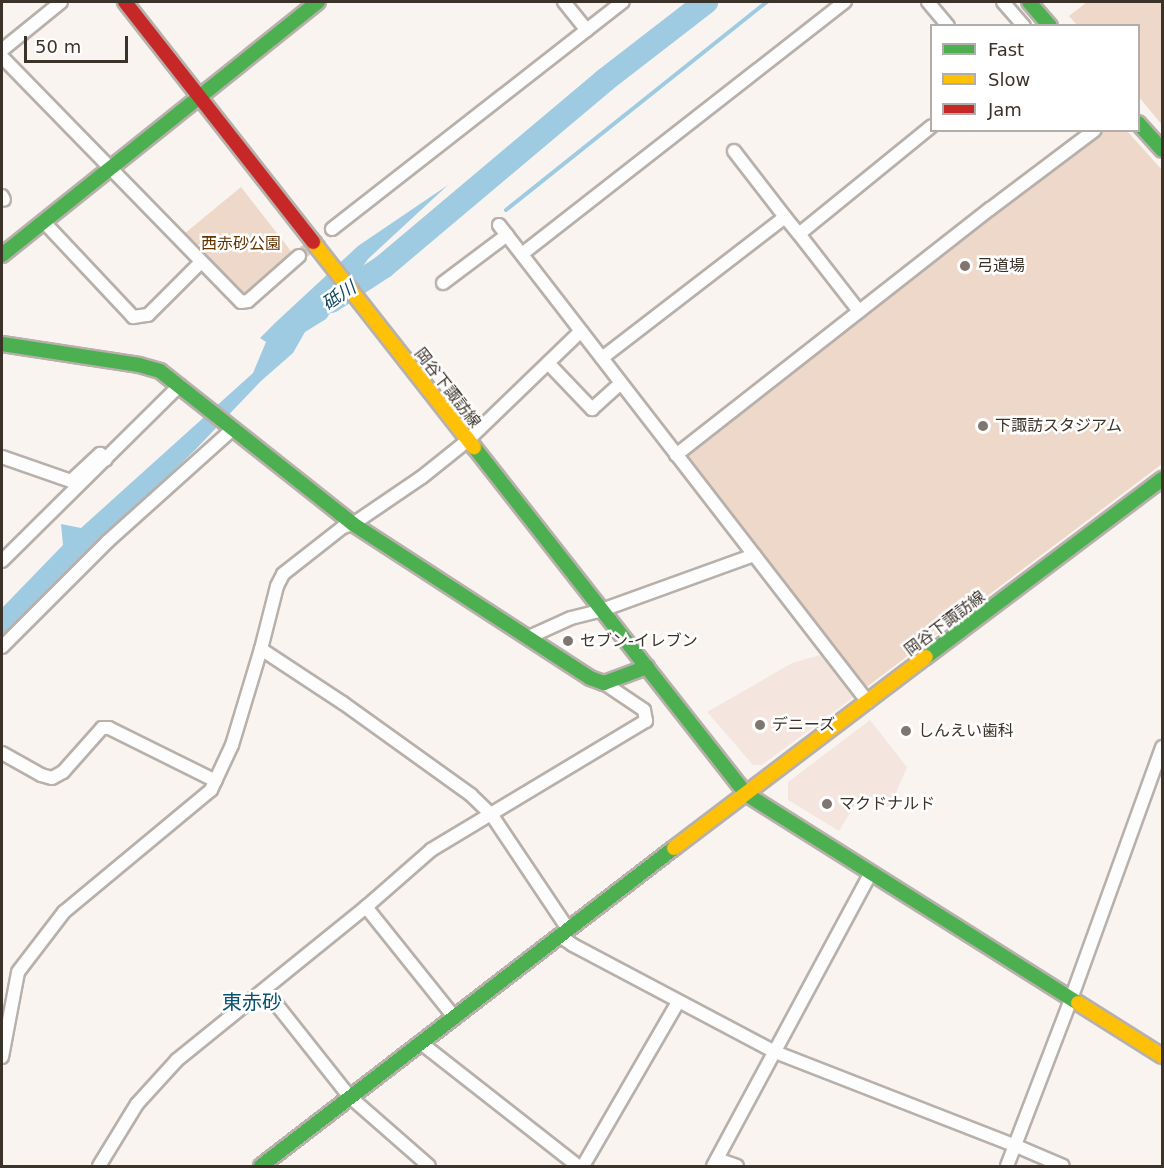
<!DOCTYPE html>
<meta charset="utf-8">
<style>
body{margin:0}
#map{position:relative;width:1164px;height:1168px;overflow:hidden;background:#faf4f0;font-family:"DejaVu Sans","Noto Sans JP",sans-serif}
div>[style]{position:absolute}
[style*='--x']{left:calc(var(--x)*1px);top:calc(var(--y)*1px);width:calc(var(--w)*1px);rotate:calc(var(--a)*1deg)}
.built>*{inset:0;background:#f4e6de}
.green>*{inset:0;background:#edd8c9}
.water>*{inset:0;background:#9ecbe1}
.stream>*{height:4px;margin:-2px;padding:0 2px;transform-origin:2px;border-radius:2px;background:#9ecbe1}
.river>*{height:24px;margin:-12px;padding:0 12px;transform-origin:12px;border-radius:12px;background:#9ecbe1}
.street-tunnel>*{height:12px;margin-top:-6px;transform-origin:0;background:repeating-linear-gradient(90deg,#d4cdc8 0 12px,transparent 0 18px)}
.roads{filter:drop-shadow(2px 0 #b7b0ab) drop-shadow(-2px 0 #b7b0ab) drop-shadow(0 2px #b7b0ab) drop-shadow(0 -2px #b7b0ab)}
.street>*{height:12px;margin:-6px;padding:0 6px;transform-origin:6px;border-radius:6px;background:#fefdfd}
.fast>*{height:14px;margin:-7px;padding:0 7px;transform-origin:7px;border-radius:7px;background:#4caf50}
.slow>*{height:14px;margin:-7px;padding:0 7px;transform-origin:7px;border-radius:7px;background:#ffc107}
.jam>*{height:14px;margin:-7px;padding:0 7px;transform-origin:7px;border-radius:7px;background:#c62828}
.dots>*{width:16px;height:16px;translate:-50% -50%;box-sizing:border-box;border:3px solid #fff;border-radius:50%}
span{translate:-50% -50%;white-space:nowrap;text-align:center;line-height:1.15;-webkit-text-stroke:5px #fff;paint-order:stroke}
.park-label{font-size:16px;color:#633300}
.poi-label{font-size:16px;color:#3b322a}
.left{translate:0 -50%;text-align:left}
.street-label{font-size:16px;color:#3b322a}
.water-label{font-size:18px;color:#134961;font-style:italic}
.quarter-label{font-size:20px;color:#08526f}
.frame{position:absolute;inset:0;border:3px solid #3b322a;pointer-events:none}
.legend{position:absolute;left:930px;top:24px;width:210px;height:108px;box-sizing:border-box;background:#fff;border:2px solid #b1adaa;margin:0;padding:8px 10px;list-style:none;font-size:18px;color:#3b322a}
.legend li{display:flex;align-items:center;gap:12px;height:30px}
.legend b{width:30px;border:2px solid #b1adaa}
.scale{position:absolute;left:24px;top:36px;width:104px;height:27px;box-sizing:border-box;border:3px solid #3b322a;border-top:0;padding-left:8px;font-size:18px;line-height:21px;white-space:nowrap;color:#3b322a;-webkit-text-stroke:4px #fff;paint-order:stroke}
</style>
<div id="map">
<div class="built">
<div style="clip-path:polygon(820px 655px,854px 697px,762px 765px,753px 765px,707px 712px,792px 663px)"></div>
<div style="clip-path:polygon(870px 720px,907px 767px,889px 809px,861px 795px,839px 831px,788px 800px,788px 782px)"></div>
</div>
<div class="green">
<div style="clip-path:polygon(1087px 2px,1162px 2px,1162px 125px,1139px 97px,1138px 26px,1077px 25px,1069px 16px)"></div>
<div style="clip-path:polygon(1101px 131px,1127px 131px,1162px 170px,1162px 464px,864px 689px,683px 455px)"></div>
<div style="clip-path:polygon(241px 187px,294px 255px,247px 297px,242px 295px,184px 234px)"></div>
</div>
<div class="water">
<div style="clip-path:polygon(448px 185px,368px 259px,326px 319px,305px 332px,293px 353px,261px 381px,196px 449px,2px 638px,2px 608px,63px 545px,61px 524px,81px 528px,253px 373px,266px 342px,260px 338px,275px 323px,358px 246px)"></div>
</div>
<div class="stream">
<div style="--x:506;--y:210;--w:334;--a:-38.6"></div>
</div>
<div class="river">
<div style="--x:331;--y:301;--w:62;--a:-33.2"></div>
<div style="--x:383;--y:267;--w:290;--a:-40.1"></div>
<div style="--x:605;--y:80;--w:128;--a:-37.7"></div>
</div>
<div class="street-tunnel">
<div style="--x:299;--y:256;--w:43;--a:-39.3"></div>
</div>
<div class="roads">
<div class="street">
<div style="--x:564;--y:2;--w:36;--a:51"></div>
<div style="--x:928;--y:2;--w:31;--a:50"></div>
<div style="--x:1003;--y:2;--w:32;--a:49"></div>
<div style="--x:2;--y:50;--w:76;--a:-39.1"></div>
<div style="--x:2;--y:57;--w:342;--a:45.7"></div>
<div style="--x:241;--y:302;--w:7;--a:-8"></div>
<div style="--x:248;--y:301;--w:68;--a:-41.4"></div>
<div style="--x:734;--y:151;--w:83;--a:52.3"></div>
<div style="--x:2;--y:196;--w:4;--a:63"></div>
<div style="--x:43;--y:221;--w:132;--a:46.8"></div>
<div style="--x:133;--y:317;--w:15;--a:-8"></div>
<div style="--x:148;--y:315;--w:75;--a:-45"></div>
<div style="--x:499;--y:225;--w:603;--a:52.28"></div>
<div style="--x:332;--y:229;--w:369;--a:-38"></div>
<div style="--x:799;--y:234;--w:98;--a:52.1"></div>
<div style="--x:522;--y:254;--w:410;--a:-38"></div>
<div style="--x:443;--y:283;--w:80;--a:-36.9"></div>
<div style="--x:602;--y:358;--w:231;--a:-37.6"></div>
<div style="--x:785;--y:217;--w:22;--a:51"></div>
<div style="--x:799;--y:234;--w:171;--a:-39.1"></div>
<div style="--x:548;--y:363;--w:64;--a:46.3"></div>
<div style="--x:592;--y:409;--w:39;--a:-42"></div>
<div style="--x:676;--y:455;--w:399;--a:-38.1"></div>
<div style="--x:990;--y:209;--w:131;--a:-37"></div>
<div style="--x:2;--y:457;--w:73;--a:19.2"></div>
<div style="--x:71;--y:481;--w:40;--a:-43"></div>
<div style="--x:100;--y:454;--w:8;--a:45"></div>
<div style="--x:2;--y:561;--w:250;--a:-44.7"></div>
<div style="--x:529;--y:637;--w:46;--a:-24.3"></div>
<div style="--x:571;--y:618;--w:32;--a:-14"></div>
<div style="--x:602;--y:610;--w:162;--a:-19.9"></div>
<div style="--x:2;--y:647;--w:150;--a:-45"></div>
<div style="--x:108;--y:541;--w:168;--a:-41.9"></div>
<div style="--x:261;--y:649;--w:98;--a:33.4"></div>
<div style="--x:343;--y:703;--w:158;--a:35.7"></div>
<div style="--x:471;--y:795;--w:28;--a:44"></div>
<div style="--x:491;--y:814;--w:138;--a:56.2"></div>
<div style="--x:2;--y:753;--w:45;--a:29.4"></div>
<div style="--x:41;--y:775;--w:11;--a:15"></div>
<div style="--x:52;--y:778;--w:13;--a:-29"></div>
<div style="--x:63;--y:772;--w:59;--a:-48.4"></div>
<div style="--x:102;--y:728;--w:7;--a:0"></div>
<div style="--x:109;--y:728;--w:119;--a:26.4"></div>
<div style="--x:366;--y:907;--w:141;--a:51.3"></div>
<div style="--x:560;--y:936;--w:16;--a:35"></div>
<div style="--x:573;--y:945;--w:229;--a:27.9"></div>
<div style="--x:775;--y:1052;--w:256;--a:21.3"></div>
<div style="--x:1014;--y:1145;--w:53;--a:23.2"></div>
<div style="--x:265;--y:990;--w:135;--a:51.6"></div>
<div style="--x:349;--y:1096;--w:106;--a:41.2"></div>
<div style="--x:421;--y:1043;--w:199;--a:38.1"></div>
<div style="--x:2;--y:1057;--w:86;--a:-79.3"></div>
<div style="--x:18;--y:972;--w:76;--a:-52.5"></div>
<div style="--x:64;--y:912;--w:191;--a:-39.7"></div>
<div style="--x:211;--y:790;--w:50;--a:-65"></div>
<div style="--x:232;--y:745;--w:100;--a:-73.2"></div>
<div style="--x:261;--y:649;--w:65;--a:-75.7"></div>
<div style="--x:277;--y:586;--w:13;--a:-63"></div>
<div style="--x:283;--y:574;--w:76;--a:-38.1"></div>
<div style="--x:343;--y:527;--w:10;--a:-17"></div>
<div style="--x:353;--y:524;--w:83;--a:-34.3"></div>
<div style="--x:422;--y:477;--w:58;--a:-38.7"></div>
<div style="--x:467;--y:441;--w:158;--a:-44"></div>
<div style="--x:717;--y:1159;--w:21;--a:19"></div>
<div style="--x:99;--y:1166;--w:73;--a:-58.5"></div>
<div style="--x:137;--y:1104;--w:59;--a:-47.7"></div>
<div style="--x:177;--y:1060;--w:243;--a:-39"></div>
<div style="--x:366;--y:907;--w:86;--a:-41.2"></div>
<div style="--x:431;--y:850;--w:251;--a:-31"></div>
<div style="--x:646;--y:721;--w:11;--a:-100"></div>
<div style="--x:644;--y:710;--w:48;--a:-146"></div>
<div style="--x:583;--y:1166;--w:190;--a:-59.9"></div>
<div style="--x:713;--y:1166;--w:332;--a:-61.7"></div>
<div style="--x:1007;--y:1166;--w:179;--a:-69"></div>
<div style="--x:1071;--y:999;--w:268;--a:-70.1"></div>
</div>
<div class="fast">
<div style="--x:1029;--y:2;--w:32;--a:49"></div>
<div style="--x:1138;--y:123;--w:36;--a:48"></div>
<div style="--x:2;--y:255;--w:405;--a:-38.7"></div>
<div style="--x:2;--y:344;--w:139;--a:8.7"></div>
<div style="--x:139;--y:365;--w:22;--a:16"></div>
<div style="--x:160;--y:371;--w:246;--a:38.4"></div>
<div style="--x:353;--y:524;--w:283;--a:33"></div>
<div style="--x:590;--y:678;--w:15;--a:20"></div>
<div style="--x:604;--y:683;--w:46;--a:-20.4"></div>
<div style="--x:474;--y:447;--w:441;--a:51.9"></div>
<div style="--x:746;--y:794;--w:392;--a:32.2"></div>
<div style="--x:926;--y:657;--w:296;--a:-37"></div>
<div style="--x:261;--y:1166;--w:521;--a:-37.6"></div>
</div>
<div class="slow">
<div style="--x:313;--y:242;--w:261;--a:51.9"></div>
<div style="--x:674;--y:848;--w:316;--a:-37.2"></div>
<div style="--x:1078;--y:1003;--w:99;--a:32.2"></div>
</div>
<div class="jam">
<div style="--x:125;--y:2;--w:305;--a:51.9"></div>
</div>
</div>
<div class="dots">
<div style="left:965px;top:266px;background:#7e766f"></div>
<div style="left:983px;top:426px;background:#7e766f"></div>
<div style="left:568px;top:641px;background:#7e766f"></div>
<div style="left:760px;top:725px;background:#7e766f"></div>
<div style="left:906px;top:731px;background:#7e766f"></div>
<div style="left:827px;top:804px;background:#7e766f"></div>
</div>
<div class="park-label">
<span style="left:241px;top:244px">西赤砂公園</span>
</div>
<div class="poi-label">
<span class="left" style="left:977px;top:266px">弓道場</span>
<span class="left" style="left:995px;top:426px">下諏訪スタジアム</span>
<span class="left" style="left:580px;top:641px">セブン-イレブン</span>
<span class="left" style="left:772px;top:725px">デニーズ</span>
<span class="left" style="left:918px;top:731px">しんえい歯科</span>
<span class="left" style="left:839px;top:804px">マクドナルド</span>
</div>
<div class="street-label">
<span style="left:447px;top:388px;rotate:52deg">岡谷下諏訪線</span>
<span style="left:945px;top:624px;rotate:-37deg">岡谷下諏訪線</span>
</div>
<div class="water-label">
<span style="left:339px;top:296px;rotate:-34deg">砥川</span>
</div>
<div class="quarter-label">
<span style="left:252px;top:1002px">東赤砂</span>
</div>
<div class="frame"></div>
<ul class="legend">
<li><b style="height:8px;background:#4caf50"></b>Fast</li>
<li><b style="height:8px;background:#ffc107"></b>Slow</li>
<li><b style="height:8px;background:#c62828"></b>Jam</li>
</ul>
<div class="scale">50 m</div>
</div>
